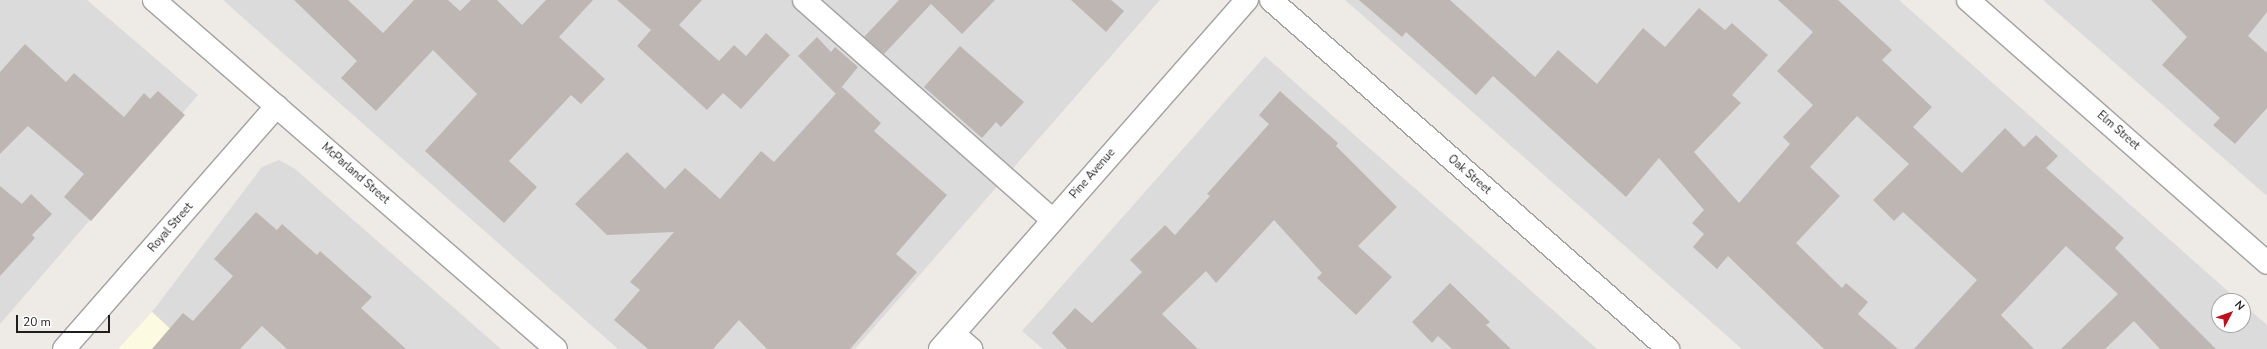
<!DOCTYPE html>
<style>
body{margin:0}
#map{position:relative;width:2267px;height:349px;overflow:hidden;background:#eeeae5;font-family:"Nunito Sans",sans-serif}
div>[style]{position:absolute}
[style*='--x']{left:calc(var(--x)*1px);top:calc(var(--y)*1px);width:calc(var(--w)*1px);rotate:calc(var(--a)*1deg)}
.residential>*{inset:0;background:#dcdbdb}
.education>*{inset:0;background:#fcfae0}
.building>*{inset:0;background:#beb6b2}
.roads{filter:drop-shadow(1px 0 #a2a2a2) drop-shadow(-1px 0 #a2a2a2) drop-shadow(0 1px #a2a2a2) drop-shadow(0 -1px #a2a2a2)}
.minor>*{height:22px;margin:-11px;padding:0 11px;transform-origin:11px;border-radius:11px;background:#fff}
span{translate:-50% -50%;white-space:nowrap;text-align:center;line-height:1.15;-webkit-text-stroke:4px #fff;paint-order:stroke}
.street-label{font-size:11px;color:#1e1e1e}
.north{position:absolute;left:2211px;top:293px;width:40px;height:40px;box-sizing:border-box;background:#fff;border:1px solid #a5a5a5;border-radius:50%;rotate:49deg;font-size:11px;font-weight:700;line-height:16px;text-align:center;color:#1e1e1e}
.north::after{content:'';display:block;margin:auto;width:14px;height:18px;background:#bb111e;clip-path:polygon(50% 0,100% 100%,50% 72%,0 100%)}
.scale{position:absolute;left:16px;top:315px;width:94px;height:18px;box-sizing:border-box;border:2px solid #1e1e1e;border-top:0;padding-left:5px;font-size:12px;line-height:14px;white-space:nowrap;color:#1e1e1e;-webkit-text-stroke:3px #fff;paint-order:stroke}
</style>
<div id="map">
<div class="residential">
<div style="clip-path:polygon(0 0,87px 0,198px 95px,0 324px)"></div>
<div style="clip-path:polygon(223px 0,1160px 0,855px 349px,618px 349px)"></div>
<div style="clip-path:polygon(1345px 0,1899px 0,2239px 301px,2219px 301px,2219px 325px,2243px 325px,2243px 304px,2267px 325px,2267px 349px,1742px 349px)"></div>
<div style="clip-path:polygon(2043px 0,2267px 0,2267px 196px)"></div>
<div style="clip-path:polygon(1265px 56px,1597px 349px,1043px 349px,1022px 331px)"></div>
<div style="clip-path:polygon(279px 160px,295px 169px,501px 349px,192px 349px,152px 312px,262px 167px)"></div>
</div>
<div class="education">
<div style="clip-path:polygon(152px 312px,192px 349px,118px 349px)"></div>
</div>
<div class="building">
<div style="clip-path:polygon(294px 0,348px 0,383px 33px,414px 0,448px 0,460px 11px,471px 0,497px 0,522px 25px,546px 0,593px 0,559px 37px,605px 79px,581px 104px,571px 95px,509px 161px,537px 187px,504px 223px,425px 151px,477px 94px,433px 50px,376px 111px,341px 78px,357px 61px)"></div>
<div style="clip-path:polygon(617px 0,702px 0,679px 25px,719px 61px,734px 45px,746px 56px,766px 33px,790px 55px,741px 109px,723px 93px,707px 110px,637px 46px,651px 30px)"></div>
<div style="clip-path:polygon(899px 0,995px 0,962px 34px,931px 4px,884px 54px,864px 37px)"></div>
<div style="clip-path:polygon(1071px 0,1111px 0,1124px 11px,1106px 32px)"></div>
<div style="clip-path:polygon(1359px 0,1450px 0,1535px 77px,1558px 50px,1597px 84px,1643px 28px,1665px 47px,1699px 8px,1725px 30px,1732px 23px,1768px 55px,1732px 95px,1741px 103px,1694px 152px,1739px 203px,1790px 144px,1783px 137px,1813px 105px,1777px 71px,1813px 32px,1778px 0,1838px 0,1892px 50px,1882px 60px,1932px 107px,1913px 127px,1962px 173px,2005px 128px,2024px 147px,2036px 135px,2058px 156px,2046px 168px,2124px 238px,2115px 248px,2216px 349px,2160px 349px,2134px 321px,2105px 349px,2061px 349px,2118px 294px,2066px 246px,2001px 315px,2034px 349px,1914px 349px,1977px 280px,1903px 212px,1894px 221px,1873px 200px,1909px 164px,1857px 116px,1810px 167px,1840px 196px,1796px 243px,1842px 288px,1846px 283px,1868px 302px,1858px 314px,1898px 349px,1824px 349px,1728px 256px,1717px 269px,1693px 247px,1704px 234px,1692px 223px,1704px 210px,1659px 158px,1626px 197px,1493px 76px,1476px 95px,1406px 32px,1402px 37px)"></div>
<div style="clip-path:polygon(2151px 0,2267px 0,2267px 12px,2248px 36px,2267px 53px,2267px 108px,2235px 144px,2213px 125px,2220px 118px,2162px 65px,2187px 37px)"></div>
<div style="clip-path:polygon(817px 37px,831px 52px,835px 47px,858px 67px,836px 94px,798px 56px)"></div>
<div style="clip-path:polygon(25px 44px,66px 82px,74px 73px,124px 117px,144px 93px,150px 99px,158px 91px,185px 115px,91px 221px,64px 197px,84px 174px,28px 126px,0 154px,0 72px)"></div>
<div style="clip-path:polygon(960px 46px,1024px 102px,1001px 127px,996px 122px,982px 138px,924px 87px)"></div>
<div style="clip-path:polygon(842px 87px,881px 123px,874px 131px,947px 195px,896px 254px,917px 272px,850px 349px,767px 349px,739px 320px,713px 349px,648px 349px,614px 320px,640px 290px,630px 282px,674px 232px,607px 235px,575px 204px,627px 152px,665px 189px,685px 168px,720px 199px,761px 151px,774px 162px)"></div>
<div style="clip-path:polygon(1280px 91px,1338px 143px,1336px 146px,1397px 207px,1358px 246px,1392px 277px,1356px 315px,1317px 278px,1322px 273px,1274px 220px,1216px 283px,1206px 271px,1162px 314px,1198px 349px,1067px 349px,1052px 333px,1075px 308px,1092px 323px,1142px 272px,1130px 260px,1165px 225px,1175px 235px,1210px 196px,1207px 194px,1269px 124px,1259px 115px)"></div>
<div style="clip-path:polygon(0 186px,22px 204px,31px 194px,52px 214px,32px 235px,35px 238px,0 276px)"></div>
<div style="clip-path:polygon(256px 212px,277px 230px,282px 224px,317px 255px,320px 251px,372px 297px,361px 308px,406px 349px,287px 349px,262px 326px,240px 349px,152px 349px,183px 313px,193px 321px,233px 276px,214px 259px)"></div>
<div style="clip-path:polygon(1450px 283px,1490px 322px,1486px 325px,1511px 349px,1452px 349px,1438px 336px,1432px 343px,1412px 322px)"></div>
</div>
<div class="roads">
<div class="minor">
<div style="--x:154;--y:0;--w:532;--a:40.96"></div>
<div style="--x:804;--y:0;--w:332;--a:41.5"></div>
<div style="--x:1271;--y:0;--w:529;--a:41.32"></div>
<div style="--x:1968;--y:0;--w:398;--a:41.3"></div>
<div style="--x:954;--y:334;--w:23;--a:41"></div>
<div style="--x:64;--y:349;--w:323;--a:-48.8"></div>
<div style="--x:940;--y:349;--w:465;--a:-48.7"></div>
</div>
</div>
<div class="street-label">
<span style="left:2118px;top:131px;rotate:41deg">Elm Street</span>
<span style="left:355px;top:174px;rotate:41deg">McParland Street</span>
<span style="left:1093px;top:174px;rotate:-49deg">Pine Avenue</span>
<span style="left:1469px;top:175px;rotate:41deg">Oak Street</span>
<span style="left:171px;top:228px;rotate:-49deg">Royal Street</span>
</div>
<div class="north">N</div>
<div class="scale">20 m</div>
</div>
